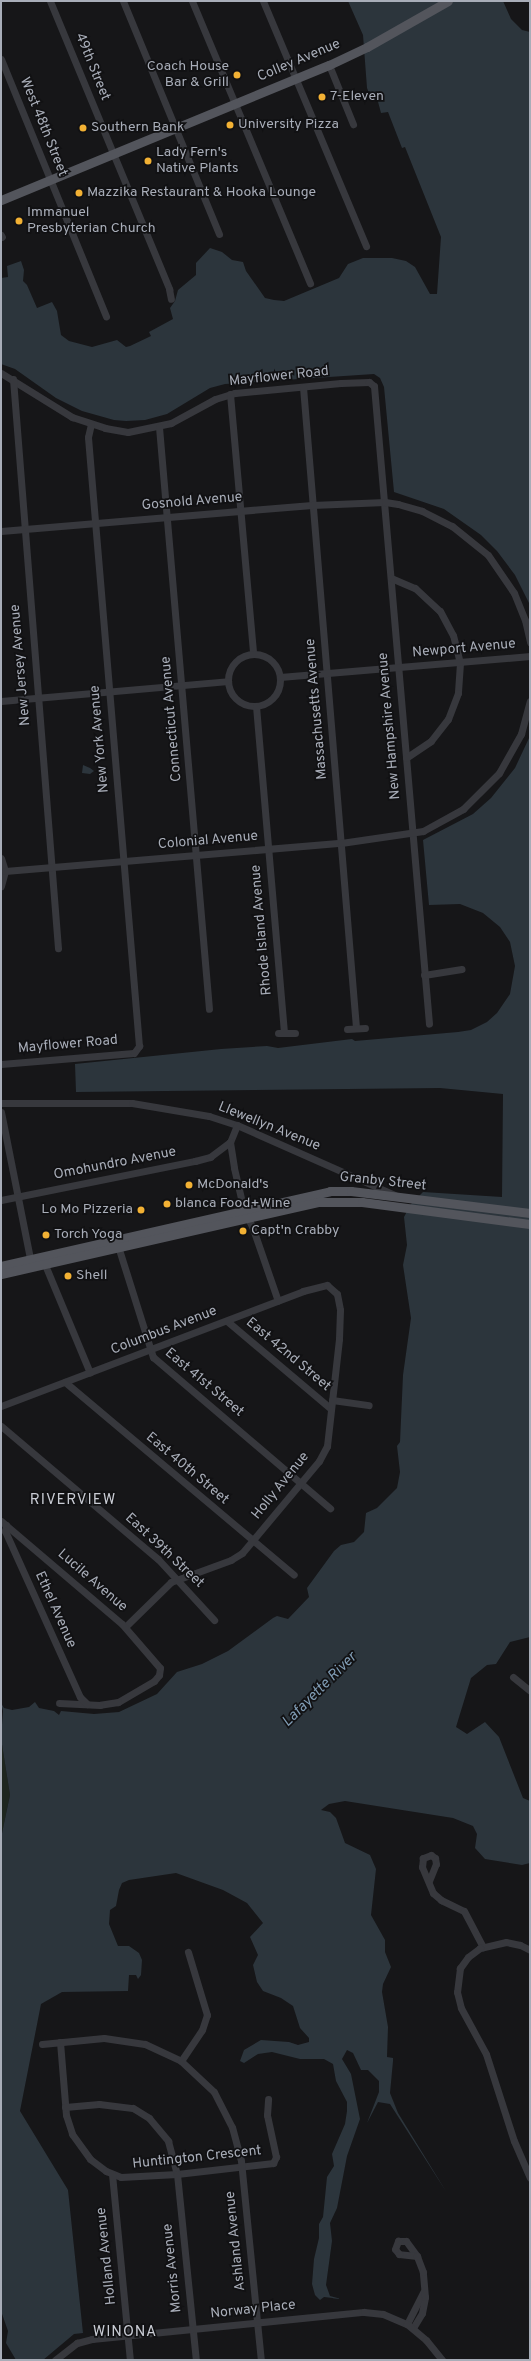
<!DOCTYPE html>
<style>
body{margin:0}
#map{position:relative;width:531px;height:2361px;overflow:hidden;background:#161618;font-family:Overpass,sans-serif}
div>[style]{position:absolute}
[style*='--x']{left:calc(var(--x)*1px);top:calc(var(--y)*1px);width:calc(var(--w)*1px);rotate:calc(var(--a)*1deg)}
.green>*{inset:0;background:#1e261f}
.water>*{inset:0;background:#2c353c}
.minor>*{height:7px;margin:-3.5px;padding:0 3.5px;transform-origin:3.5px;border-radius:3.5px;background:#37383d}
.minor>.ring{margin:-3.5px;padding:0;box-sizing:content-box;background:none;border:7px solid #37383d;border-radius:50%}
.major>*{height:9px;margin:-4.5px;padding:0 4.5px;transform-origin:4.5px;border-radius:4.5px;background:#53555c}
.dots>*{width:11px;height:11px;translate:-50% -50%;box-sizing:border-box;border:2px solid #111113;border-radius:50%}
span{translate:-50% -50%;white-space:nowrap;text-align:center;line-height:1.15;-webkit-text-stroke:3.5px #111113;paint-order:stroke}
.street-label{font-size:14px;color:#a8adb8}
.poi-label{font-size:14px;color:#a8adb8}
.right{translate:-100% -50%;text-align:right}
.left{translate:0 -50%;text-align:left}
.neighbourhood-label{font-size:15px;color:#c9ccd4;letter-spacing:1px}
.water-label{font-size:15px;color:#7f9bb3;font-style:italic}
.frame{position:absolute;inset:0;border:2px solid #a8adb8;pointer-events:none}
</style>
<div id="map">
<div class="green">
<div style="clip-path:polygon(1px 1738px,10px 1795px,1px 1838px)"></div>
</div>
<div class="water">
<div style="clip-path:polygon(348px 1px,503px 1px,511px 19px,522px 30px,530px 32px,530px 605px,515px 575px,497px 551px,481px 535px,444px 509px,394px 492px,384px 387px,380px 378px,374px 374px,225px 384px,210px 388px,167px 414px,145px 420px,126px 421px,114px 420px,82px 411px,56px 398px,15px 369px,1px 364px,1px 278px,8px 277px,7px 266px,21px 261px,24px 270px,23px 281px,27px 285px,37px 308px,52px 302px,57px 311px,61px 335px,69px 341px,92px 347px,117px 340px,126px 347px,130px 346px,151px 336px,149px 332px,173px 319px,170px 308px,175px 301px,178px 290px,196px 275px,196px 263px,210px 248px,222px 252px,232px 260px,243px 262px,246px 271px,265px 298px,274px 300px,284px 301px,339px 278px,348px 264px,363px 258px,392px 258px,406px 261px,415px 267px,430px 294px,437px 294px,441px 237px,405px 147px,402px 148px,388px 112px,381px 113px,377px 98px,372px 101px,367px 88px,363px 35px)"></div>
<div style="clip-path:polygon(530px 736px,530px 1637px,510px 1642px,496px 1664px,487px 1665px,471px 1678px,456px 1727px,467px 1734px,485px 1722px,499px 1737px,523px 1798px,530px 1801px,530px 1863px,522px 1865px,485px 1859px,475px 1848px,477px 1834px,473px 1826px,453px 1818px,345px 1801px,329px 1804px,321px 1810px,330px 1812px,336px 1818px,345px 1843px,370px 1855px,376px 1869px,371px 1915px,385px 1940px,385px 1952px,391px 1967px,383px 1984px,382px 1992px,388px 2027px,387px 2057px,393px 2058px,393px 2061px,390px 2093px,398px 2113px,447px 2193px,390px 2104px,378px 2102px,367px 2123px,379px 2092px,379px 2081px,368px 2070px,361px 2070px,353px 2053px,347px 2050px,342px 2059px,351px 2074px,360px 2119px,347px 2156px,337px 2208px,330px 2223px,332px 2241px,326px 2285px,330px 2296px,341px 2299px,324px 2297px,320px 2300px,315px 2295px,312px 2284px,314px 2259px,319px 2238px,319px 2224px,323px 2217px,327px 2177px,334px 2166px,332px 2154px,345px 2124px,347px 2111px,347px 2102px,336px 2081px,333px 2064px,324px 2059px,300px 2059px,272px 2052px,258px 2054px,244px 2063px,240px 2061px,244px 2050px,261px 2040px,289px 2042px,298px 2045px,309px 2042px,309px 2038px,300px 2028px,293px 2006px,281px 1998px,263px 1991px,257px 1982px,253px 1965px,258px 1955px,250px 1937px,263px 1923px,247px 1903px,223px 1890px,176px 1873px,129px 1880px,122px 1883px,119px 1890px,116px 1906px,110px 1910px,109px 1924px,118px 1946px,129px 1946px,139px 1953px,142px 1960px,141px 1975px,138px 1979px,136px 1975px,129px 1975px,128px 1991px,62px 1992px,41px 2004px,20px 2111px,68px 2190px,83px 2333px,74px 2334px,43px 2360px,16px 2360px,6px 2343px,8px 2331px,1px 2311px,1px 1838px,10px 1795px,1px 1738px,3px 1711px,1px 1703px,4px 1708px,12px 1710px,29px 1707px,35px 1702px,39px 1708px,54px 1711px,59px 1715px,61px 1711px,94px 1714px,119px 1712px,157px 1694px,177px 1672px,202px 1664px,228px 1651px,273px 1618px,277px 1616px,288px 1619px,309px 1597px,307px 1588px,334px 1551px,341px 1545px,354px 1542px,364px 1532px,366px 1513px,377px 1508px,397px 1488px,400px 1472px,397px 1446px,400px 1442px,403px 1375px,411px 1318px,403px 1265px,407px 1245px,404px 1217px,411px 1204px,423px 1192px,502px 1197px,503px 1094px,440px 1088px,76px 1092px,75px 1064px,221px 1049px,267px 1046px,278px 1048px,352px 1039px,355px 1041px,458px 1032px,471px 1030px,487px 1022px,497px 1013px,510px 994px,515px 966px,510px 942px,500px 927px,483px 913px,460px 904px,429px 905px,423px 840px,473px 814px,491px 798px,515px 768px)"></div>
<div style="clip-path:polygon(83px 765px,90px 768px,94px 771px,90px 774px,82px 773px)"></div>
</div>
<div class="minor">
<div style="--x:50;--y:1;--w:312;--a:67.5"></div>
<div style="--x:169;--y:289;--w:10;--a:79"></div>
<div style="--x:123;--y:1;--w:252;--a:67.6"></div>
<div style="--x:192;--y:1;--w:306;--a:67.3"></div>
<div style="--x:263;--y:1;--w:266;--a:67.2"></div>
<div style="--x:1;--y:59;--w:278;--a:67.8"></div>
<div style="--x:329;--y:65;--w:64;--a:67.9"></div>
<div style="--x:1;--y:235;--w:2;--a:63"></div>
<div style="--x:1;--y:373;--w:84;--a:31.8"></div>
<div style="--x:72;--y:417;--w:35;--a:18"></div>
<div style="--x:105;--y:428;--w:23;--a:10"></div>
<div style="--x:128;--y:432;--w:44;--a:-11.8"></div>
<div style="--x:171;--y:423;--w:50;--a:-28.6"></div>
<div style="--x:215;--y:399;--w:21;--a:-17"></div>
<div style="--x:235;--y:393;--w:106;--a:-5.4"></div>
<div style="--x:341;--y:383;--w:28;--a:-2"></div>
<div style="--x:369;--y:382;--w:6;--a:39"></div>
<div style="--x:374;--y:386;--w:640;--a:85.07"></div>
<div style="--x:13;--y:379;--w:571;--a:85.48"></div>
<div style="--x:303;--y:387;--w:643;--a:85.27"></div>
<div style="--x:230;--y:394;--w:261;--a:84.9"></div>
<div style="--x:159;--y:427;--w:584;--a:85.09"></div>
<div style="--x:1;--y:531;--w:312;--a:-4.8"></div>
<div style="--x:312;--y:505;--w:73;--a:-2.4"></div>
<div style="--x:385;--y:502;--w:13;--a:9"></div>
<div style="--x:398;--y:504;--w:25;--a:16"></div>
<div style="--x:422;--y:511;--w:34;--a:27"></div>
<div style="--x:452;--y:526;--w:46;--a:38.9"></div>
<div style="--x:488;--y:555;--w:46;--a:55.6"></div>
<div style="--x:514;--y:593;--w:29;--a:68"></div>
<div style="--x:525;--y:620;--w:23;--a:77"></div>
<div style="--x:391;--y:578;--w:26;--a:23"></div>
<div style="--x:415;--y:588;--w:34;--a:43"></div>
<div style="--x:440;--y:611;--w:27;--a:62"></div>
<div style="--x:453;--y:635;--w:29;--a:76"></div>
<div style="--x:460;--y:663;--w:30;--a:94"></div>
<div style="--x:458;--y:693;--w:28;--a:111"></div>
<div style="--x:448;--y:719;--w:28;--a:128"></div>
<div style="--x:431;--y:741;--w:30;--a:146"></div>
<div class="ring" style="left:228px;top:654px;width:45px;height:45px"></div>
<div style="--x:280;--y:677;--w:251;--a:-4.8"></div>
<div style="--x:1;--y:701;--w:228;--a:-5"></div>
<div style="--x:256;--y:706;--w:327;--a:85.1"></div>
<div style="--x:1;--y:858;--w:14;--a:73"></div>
<div style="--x:5;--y:871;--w:16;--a:105"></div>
<div style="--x:5;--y:871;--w:337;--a:-4.8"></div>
<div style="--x:341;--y:843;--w:83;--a:-8.3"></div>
<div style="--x:423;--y:831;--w:46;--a:-28.8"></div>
<div style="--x:463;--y:809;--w:51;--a:-45"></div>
<div style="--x:499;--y:773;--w:45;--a:-60.6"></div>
<div style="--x:521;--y:734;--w:34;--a:-75"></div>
<div style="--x:424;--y:975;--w:38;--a:-9"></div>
<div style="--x:347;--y:1029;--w:18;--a:-3"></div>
<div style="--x:278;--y:1033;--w:17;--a:0"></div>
<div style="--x:1;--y:1064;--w:133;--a:-4.7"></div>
<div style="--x:134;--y:1053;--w:9;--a:-54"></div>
<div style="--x:139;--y:1046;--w:611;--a:-94.79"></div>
<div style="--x:88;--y:437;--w:13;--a:-77"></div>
<div style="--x:1;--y:1103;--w:131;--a:0"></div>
<div style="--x:132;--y:1103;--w:78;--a:9.6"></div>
<div style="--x:209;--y:1116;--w:29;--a:18"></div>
<div style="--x:237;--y:1125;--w:173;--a:23.9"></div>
<div style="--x:1;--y:1112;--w:155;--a:78.8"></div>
<div style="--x:237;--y:1125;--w:18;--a:112"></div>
<div style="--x:230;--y:1142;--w:26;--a:81"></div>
<div style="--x:234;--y:1168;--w:44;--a:76.9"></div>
<div style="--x:244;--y:1211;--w:17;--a:62"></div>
<div style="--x:252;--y:1226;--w:79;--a:70.9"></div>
<div style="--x:1;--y:1200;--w:198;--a:-11.4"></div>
<div style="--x:195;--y:1161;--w:16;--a:-15"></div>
<div style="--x:210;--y:1157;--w:25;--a:-37"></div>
<div style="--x:117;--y:1243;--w:120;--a:72.5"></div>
<div style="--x:153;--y:1357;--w:233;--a:40.5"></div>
<div style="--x:43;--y:1260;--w:122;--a:67.4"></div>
<div style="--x:227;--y:1321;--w:136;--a:40.2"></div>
<div style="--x:65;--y:1382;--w:299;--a:40.1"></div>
<div style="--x:332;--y:1400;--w:37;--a:8"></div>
<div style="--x:1;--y:1406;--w:323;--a:-20.8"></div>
<div style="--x:303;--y:1291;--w:25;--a:-14"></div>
<div style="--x:327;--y:1285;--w:13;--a:42"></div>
<div style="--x:337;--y:1294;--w:16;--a:79"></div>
<div style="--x:340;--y:1310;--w:29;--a:92"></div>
<div style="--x:339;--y:1339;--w:108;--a:96.4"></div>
<div style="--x:327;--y:1446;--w:17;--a:118"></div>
<div style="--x:319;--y:1461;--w:120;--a:129.9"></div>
<div style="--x:242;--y:1553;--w:13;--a:148"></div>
<div style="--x:231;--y:1560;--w:64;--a:159.9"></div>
<div style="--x:171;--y:1582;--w:64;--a:135.6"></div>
<div style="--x:1;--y:1426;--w:206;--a:40.3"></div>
<div style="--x:158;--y:1559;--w:83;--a:47.4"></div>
<div style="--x:1;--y:1521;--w:159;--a:40.4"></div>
<div style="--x:122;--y:1624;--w:58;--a:49.2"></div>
<div style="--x:160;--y:1668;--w:7;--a:98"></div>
<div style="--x:159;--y:1675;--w:8;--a:130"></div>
<div style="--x:154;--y:1681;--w:42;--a:149.7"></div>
<div style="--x:118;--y:1702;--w:18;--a:171"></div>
<div style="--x:100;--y:1705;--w:41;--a:-177.2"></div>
<div style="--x:6;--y:1525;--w:6;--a:99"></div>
<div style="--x:5;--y:1531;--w:182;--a:65.7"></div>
<div style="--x:80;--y:1697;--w:10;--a:45"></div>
<div style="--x:513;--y:1677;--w:22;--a:39"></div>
<div style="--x:429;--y:1881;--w:18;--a:-68"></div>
<div style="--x:436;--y:1864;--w:6;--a:-99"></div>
<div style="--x:435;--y:1858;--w:5;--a:-143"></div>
<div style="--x:431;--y:1855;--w:9;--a:159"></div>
<div style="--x:423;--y:1858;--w:9;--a:96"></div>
<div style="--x:422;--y:1867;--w:28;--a:67"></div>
<div style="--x:433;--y:1893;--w:11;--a:41"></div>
<div style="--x:441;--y:1900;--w:25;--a:26"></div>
<div style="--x:464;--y:1911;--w:41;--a:62.2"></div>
<div style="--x:530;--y:1950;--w:11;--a:-153"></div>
<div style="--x:520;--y:1945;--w:14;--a:-168"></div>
<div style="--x:506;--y:1942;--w:27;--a:167"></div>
<div style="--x:480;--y:1948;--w:15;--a:143"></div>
<div style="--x:468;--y:1957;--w:14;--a:126"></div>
<div style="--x:460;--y:1968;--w:24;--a:97"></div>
<div style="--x:457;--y:1992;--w:16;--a:76"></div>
<div style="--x:461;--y:2008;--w:52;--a:61.5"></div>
<div style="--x:486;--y:2054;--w:91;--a:72.2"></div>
<div style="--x:514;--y:2141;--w:40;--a:66.6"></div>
<div style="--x:60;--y:2042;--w:73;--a:85.3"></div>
<div style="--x:66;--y:2115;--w:20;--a:72"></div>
<div style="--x:72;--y:2134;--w:31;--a:54"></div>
<div style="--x:90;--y:2159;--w:20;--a:37"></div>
<div style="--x:106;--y:2171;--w:16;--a:22"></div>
<div style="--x:121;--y:2177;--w:56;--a:-3.1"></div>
<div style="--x:177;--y:2174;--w:97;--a:-6.5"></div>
<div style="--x:273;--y:2163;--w:7;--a:-63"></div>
<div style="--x:276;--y:2157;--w:43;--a:-102.1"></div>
<div style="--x:267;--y:2115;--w:16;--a:-86"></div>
<div style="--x:42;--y:2044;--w:62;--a:-5.5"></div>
<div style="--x:104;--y:2038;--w:41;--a:8.3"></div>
<div style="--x:145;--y:2044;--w:40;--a:25"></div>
<div style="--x:181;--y:2061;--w:45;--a:43.2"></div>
<div style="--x:214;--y:2092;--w:39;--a:63"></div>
<div style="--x:232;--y:2127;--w:35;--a:75"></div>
<div style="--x:241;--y:2161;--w:200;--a:84.3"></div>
<div style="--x:181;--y:2061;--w:37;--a:-56"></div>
<div style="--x:202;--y:2030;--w:16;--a:-72"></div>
<div style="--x:207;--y:2015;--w:66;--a:-106.8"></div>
<div style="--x:65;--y:2107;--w:34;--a:-5"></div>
<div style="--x:99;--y:2104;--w:34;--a:7"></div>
<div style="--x:133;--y:2108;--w:19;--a:32"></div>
<div style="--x:149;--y:2118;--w:30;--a:50"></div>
<div style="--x:168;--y:2141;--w:34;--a:75"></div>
<div style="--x:177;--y:2174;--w:187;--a:84.2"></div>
<div style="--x:112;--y:2174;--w:187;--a:84.5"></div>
<div style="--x:398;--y:2241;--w:8;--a:0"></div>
<div style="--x:406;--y:2241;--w:19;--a:54"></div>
<div style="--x:417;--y:2256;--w:18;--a:-174"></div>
<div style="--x:399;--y:2254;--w:6;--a:-129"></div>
<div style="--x:395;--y:2249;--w:9;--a:-69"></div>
<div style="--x:407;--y:2324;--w:36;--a:-63"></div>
<div style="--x:413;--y:2328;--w:17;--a:-59"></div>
<div style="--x:422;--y:2313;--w:16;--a:-79"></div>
<div style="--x:425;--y:2297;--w:25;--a:-95"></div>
<div style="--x:423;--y:2272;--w:17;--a:-111"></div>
<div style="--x:55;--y:2360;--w:28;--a:-38"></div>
<div style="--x:77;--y:2343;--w:16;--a:-15"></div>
<div style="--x:92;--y:2339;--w:273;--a:-5.7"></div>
<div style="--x:364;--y:2312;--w:19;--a:6"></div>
<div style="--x:383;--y:2314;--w:26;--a:23"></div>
<div style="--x:407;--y:2324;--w:25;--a:40"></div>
<div style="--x:426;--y:2340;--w:26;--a:51"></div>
</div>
<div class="major">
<div style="--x:1;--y:200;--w:355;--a:-22.4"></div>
<div style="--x:329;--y:65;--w:42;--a:-25.3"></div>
<div style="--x:367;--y:47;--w:93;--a:-29.6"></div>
<div style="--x:1;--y:1266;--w:337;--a:-12.8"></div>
<div style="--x:330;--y:1191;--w:21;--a:0"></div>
<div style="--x:351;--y:1191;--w:180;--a:7"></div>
<div style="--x:1;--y:1274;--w:326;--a:-12.8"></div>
<div style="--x:319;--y:1202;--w:43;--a:0"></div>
<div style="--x:362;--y:1202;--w:169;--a:7.5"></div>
</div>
<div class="dots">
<div style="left:237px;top:75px;background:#f2b134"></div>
<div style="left:322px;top:97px;background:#f2b134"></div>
<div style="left:230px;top:125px;background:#f2b134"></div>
<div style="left:83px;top:128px;background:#f2b134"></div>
<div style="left:148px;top:161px;background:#f2b134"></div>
<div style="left:79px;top:193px;background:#f2b134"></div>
<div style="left:19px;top:221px;background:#f2b134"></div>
<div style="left:189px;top:1185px;background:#f2b134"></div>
<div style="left:167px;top:1204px;background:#f2b134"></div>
<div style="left:141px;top:1210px;background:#f2b134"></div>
<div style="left:243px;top:1231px;background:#f2b134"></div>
<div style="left:46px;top:1235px;background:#f2b134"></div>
<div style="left:68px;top:1276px;background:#f2b134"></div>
</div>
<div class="street-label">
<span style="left:299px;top:61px;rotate:-23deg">Colley Avenue</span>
<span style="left:92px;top:67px;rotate:68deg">49th Street</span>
<span style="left:43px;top:127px;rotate:68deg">West 48th Street</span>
<span style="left:279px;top:377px;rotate:-6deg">Mayflower Road</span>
<span style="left:192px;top:502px;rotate:-5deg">Gosnold Avenue</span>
<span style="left:464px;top:649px;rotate:-5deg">Newport Avenue</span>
<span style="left:21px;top:665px;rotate:-95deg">New Jersey Avenue</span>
<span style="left:317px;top:709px;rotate:-95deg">Massachusetts Avenue</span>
<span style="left:172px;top:719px;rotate:-95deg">Connecticut Avenue</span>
<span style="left:390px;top:726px;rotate:-95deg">New Hampshire Avenue</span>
<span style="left:100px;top:739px;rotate:-95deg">New York Avenue</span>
<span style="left:208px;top:841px;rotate:-5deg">Colonial Avenue</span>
<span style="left:262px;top:930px;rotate:-95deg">Rhode Island Avenue</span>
<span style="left:68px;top:1045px;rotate:-5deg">Mayflower Road</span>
<span style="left:269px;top:1127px;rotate:22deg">Llewellyn Avenue</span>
<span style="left:115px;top:1164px;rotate:-11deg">Omohundro Avenue</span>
<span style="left:383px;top:1182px;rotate:6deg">Granby Street</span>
<span style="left:164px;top:1331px;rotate:-21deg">Columbus Avenue</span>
<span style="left:288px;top:1355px;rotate:40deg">East 42nd Street</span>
<span style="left:204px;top:1383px;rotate:40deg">East 41st Street</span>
<span style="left:187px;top:1469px;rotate:40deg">East 40th Street</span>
<span style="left:281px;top:1486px;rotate:-51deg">Holly Avenue</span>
<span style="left:164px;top:1551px;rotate:43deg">East 39th Street</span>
<span style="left:92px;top:1581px;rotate:41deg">Lucile Avenue</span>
<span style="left:55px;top:1610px;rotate:66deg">Ethel Avenue</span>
<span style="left:197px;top:2158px;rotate:-6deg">Huntington Crescent</span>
<span style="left:236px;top:2241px;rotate:-96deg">Ashland Avenue</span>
<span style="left:107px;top:2256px;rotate:-96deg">Holland Avenue</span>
<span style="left:173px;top:2268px;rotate:-96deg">Morris Avenue</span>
<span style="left:253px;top:2310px;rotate:-6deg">Norway Place</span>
</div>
<div class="poi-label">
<span class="right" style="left:229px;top:75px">Coach House<br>Bar &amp; Grill</span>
<span class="left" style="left:330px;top:97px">7-Eleven</span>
<span class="left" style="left:238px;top:125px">University Pizza</span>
<span class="left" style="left:91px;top:128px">Southern Bank</span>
<span class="left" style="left:156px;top:161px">Lady Fern's<br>Native Plants</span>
<span class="left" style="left:87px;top:193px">Mazzika Restaurant &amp; Hooka Lounge</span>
<span class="left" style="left:27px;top:221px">Immanuel<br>Presbyterian Church</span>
<span class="left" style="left:197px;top:1185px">McDonald's</span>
<span class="left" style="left:175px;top:1204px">blanca Food+Wine</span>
<span class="right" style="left:133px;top:1210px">Lo Mo Pizzeria</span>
<span class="left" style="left:251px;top:1231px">Capt'n Crabby</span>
<span class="left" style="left:54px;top:1235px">Torch Yoga</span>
<span class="left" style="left:76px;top:1276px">Shell</span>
</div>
<div class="neighbourhood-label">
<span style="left:73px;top:1501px">RIVERVIEW</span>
<span style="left:125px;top:2333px">WINONA</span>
</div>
<div class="water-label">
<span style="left:320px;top:1690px;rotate:-45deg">Lafayette River</span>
</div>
<div class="frame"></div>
</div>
